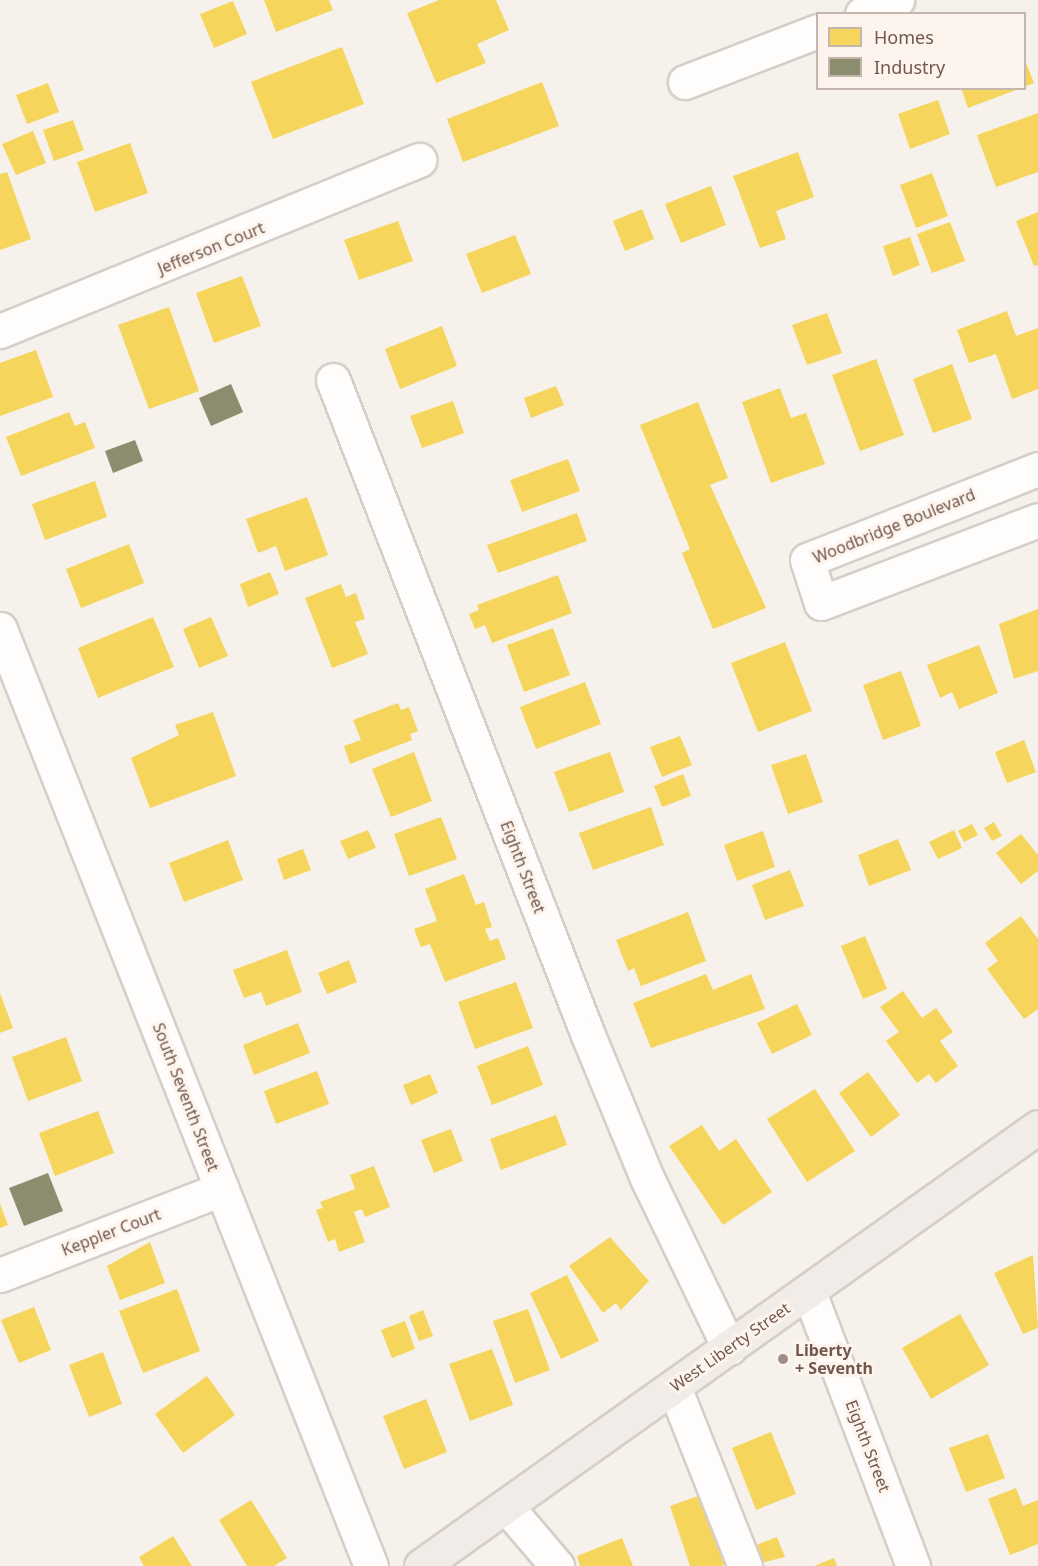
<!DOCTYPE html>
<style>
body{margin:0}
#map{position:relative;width:1038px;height:1566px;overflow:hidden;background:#f6f1eb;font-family:"Noto Sans",sans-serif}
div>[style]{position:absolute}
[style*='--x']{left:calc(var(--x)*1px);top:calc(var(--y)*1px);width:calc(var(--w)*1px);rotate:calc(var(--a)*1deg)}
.homes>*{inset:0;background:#f6d55c}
.industry>*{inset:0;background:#8c8c6e}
.roads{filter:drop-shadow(2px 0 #d5cec9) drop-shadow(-2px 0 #d5cec9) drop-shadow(0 2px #d5cec9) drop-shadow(0 -2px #d5cec9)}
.minor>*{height:33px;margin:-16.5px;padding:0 16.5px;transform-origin:16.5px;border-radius:16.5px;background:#fefdfc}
.major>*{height:33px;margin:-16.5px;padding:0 16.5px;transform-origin:16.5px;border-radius:16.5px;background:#f1ece7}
.dots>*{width:16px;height:16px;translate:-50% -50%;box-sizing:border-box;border:3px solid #fdf5ed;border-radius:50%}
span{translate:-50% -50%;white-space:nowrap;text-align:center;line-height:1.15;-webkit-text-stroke:6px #fdf5ed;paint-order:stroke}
.street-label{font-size:16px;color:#71574e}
.poi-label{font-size:16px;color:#71574e;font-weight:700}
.left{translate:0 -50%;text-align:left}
.legend{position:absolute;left:816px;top:12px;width:210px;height:78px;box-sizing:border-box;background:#fdf5ed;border:2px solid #c5b6ad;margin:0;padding:8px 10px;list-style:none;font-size:18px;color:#71574e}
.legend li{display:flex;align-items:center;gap:12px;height:30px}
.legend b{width:30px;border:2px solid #c5b6ad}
</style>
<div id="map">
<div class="homes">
<div style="clip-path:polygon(264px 0,329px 0,333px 10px,276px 32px)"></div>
<div style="clip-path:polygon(439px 0,496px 0,509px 30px,477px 44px,486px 63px,436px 83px,407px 13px)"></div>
<div style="clip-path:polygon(233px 1px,247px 34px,214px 48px,200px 14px)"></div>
<div style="clip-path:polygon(342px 47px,364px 104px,273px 139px,251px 82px)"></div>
<div style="clip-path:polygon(1024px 58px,1034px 83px,1024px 87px)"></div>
<div style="clip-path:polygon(542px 82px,559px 126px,463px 162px,447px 119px)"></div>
<div style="clip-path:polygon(48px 83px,59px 112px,27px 124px,16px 95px)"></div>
<div style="clip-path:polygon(961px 88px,1019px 88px,1019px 89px,968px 108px)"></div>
<div style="clip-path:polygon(938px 100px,950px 134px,910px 149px,898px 114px)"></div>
<div style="clip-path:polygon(1038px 113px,1038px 172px,996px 187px,977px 135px)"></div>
<div style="clip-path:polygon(73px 120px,84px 150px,54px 161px,43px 130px)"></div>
<div style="clip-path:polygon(33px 131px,46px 163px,16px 175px,2px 144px)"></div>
<div style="clip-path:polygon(130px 143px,148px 193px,95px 212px,77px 162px)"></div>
<div style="clip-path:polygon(798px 152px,814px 197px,776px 211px,786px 239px,760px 248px,733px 176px)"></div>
<div style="clip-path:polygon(7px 172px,31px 239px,0 250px,0 174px)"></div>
<div style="clip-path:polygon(932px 173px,948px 216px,916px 228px,900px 185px)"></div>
<div style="clip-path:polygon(711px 186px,726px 225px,681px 243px,665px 204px)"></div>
<div style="clip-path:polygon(642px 209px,654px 239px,625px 251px,613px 221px)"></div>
<div style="clip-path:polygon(1038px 212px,1038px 265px,1034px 266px,1016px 221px)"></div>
<div style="clip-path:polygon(398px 221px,413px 261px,359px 280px,344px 240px)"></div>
<div style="clip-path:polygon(950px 222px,965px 261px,932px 273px,917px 234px)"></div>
<div style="clip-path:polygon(515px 235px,531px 274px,482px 293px,466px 254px)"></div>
<div style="clip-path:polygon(910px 237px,920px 265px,893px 276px,883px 246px)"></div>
<div style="clip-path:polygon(242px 276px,261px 326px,214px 343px,196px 293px)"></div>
<div style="clip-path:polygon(169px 307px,199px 391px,149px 409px,118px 325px)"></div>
<div style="clip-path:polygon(1007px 311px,1016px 336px,1038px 328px,1038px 389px,1012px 399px,996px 354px,969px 363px,957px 330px)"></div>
<div style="clip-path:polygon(827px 313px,842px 353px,807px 365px,792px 325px)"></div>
<div style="clip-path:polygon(442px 326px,457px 366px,400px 389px,385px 349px)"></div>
<div style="clip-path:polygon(36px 350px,53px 397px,0 416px,0 363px)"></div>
<div style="clip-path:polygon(876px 359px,904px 435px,860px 451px,832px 375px)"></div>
<div style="clip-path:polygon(952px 364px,972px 419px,933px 433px,913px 379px)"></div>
<div style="clip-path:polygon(556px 386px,564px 405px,531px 418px,524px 398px)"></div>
<div style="clip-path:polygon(780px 388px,791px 418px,806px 413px,825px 464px,771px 483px,742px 402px)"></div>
<div style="clip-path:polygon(453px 401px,464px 433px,422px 448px,410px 416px)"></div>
<div style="clip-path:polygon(698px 402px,728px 478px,710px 485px,766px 608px,713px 629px,682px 553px,690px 549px,640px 425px)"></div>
<div style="clip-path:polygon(69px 412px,75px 426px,85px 422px,95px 448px,21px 476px,6px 437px)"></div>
<div style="clip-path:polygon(568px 459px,580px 491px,522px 512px,510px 480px)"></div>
<div style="clip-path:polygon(95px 481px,107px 517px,45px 540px,32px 504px)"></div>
<div style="clip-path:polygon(307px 497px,328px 555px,285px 571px,276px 546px,258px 553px,246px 519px)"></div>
<div style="clip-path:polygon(577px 513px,587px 541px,498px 573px,487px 545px)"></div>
<div style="clip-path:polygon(129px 544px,144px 583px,81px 608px,66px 569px)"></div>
<div style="clip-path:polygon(270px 572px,279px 594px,248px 607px,240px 584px)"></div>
<div style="clip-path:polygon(558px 575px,572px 613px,492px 643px,485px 625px,475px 629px,469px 614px,479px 610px,477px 605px)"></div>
<div style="clip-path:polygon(341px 584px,346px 597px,356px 593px,365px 619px,355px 622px,368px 654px,332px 668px,305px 598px)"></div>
<div style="clip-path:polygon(1038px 609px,1038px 671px,1014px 679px,999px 624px)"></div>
<div style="clip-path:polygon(153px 617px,174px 667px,98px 698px,78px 648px)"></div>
<div style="clip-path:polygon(211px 617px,228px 656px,199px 668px,183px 629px)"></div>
<div style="clip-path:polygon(553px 628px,570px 675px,524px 692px,507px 645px)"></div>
<div style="clip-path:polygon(785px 642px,812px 711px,758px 732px,731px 663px)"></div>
<div style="clip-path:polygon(979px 645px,998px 693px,959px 709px,952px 692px,940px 698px,927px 665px)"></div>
<div style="clip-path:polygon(901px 671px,921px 726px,883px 740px,863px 685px)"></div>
<div style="clip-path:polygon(585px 682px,601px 724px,536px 749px,520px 707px)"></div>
<div style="clip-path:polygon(398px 703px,401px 710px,409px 707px,418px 731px,410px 734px,412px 740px,350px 764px,344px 746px,361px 740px,353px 720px)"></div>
<div style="clip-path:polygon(213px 712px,236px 776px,150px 808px,131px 758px,179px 735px,175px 725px)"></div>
<div style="clip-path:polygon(680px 736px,692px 765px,662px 777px,650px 747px)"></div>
<div style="clip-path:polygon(1024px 740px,1036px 772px,1007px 783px,995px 752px)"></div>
<div style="clip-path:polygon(414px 752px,432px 801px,391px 817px,372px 769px)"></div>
<div style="clip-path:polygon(610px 752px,624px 792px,569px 812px,554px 772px)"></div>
<div style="clip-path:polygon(806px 754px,823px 802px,788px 814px,771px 765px)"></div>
<div style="clip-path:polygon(683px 774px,691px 796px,662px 807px,654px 786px)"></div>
<div style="clip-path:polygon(651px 807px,664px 845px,593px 870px,579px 833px)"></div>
<div style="clip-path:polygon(441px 817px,457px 859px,409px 876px,394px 834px)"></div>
<div style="clip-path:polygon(994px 822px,1002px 836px,992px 841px,984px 828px)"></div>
<div style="clip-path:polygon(972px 824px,978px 835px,964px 842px,958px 831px)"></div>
<div style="clip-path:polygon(368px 830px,376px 848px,348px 859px,340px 841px)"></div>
<div style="clip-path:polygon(954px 830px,962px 848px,938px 859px,929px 842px)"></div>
<div style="clip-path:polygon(763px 831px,775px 867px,737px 881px,724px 845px)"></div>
<div style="clip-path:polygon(1021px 834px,1038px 855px,1038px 871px,1021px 884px,996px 853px)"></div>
<div style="clip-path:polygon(898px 839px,911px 870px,869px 886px,858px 855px)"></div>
<div style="clip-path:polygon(228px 840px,243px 880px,184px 902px,169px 863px)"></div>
<div style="clip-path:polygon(303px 849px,311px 870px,284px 880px,277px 859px)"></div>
<div style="clip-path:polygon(790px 870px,804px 906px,765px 920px,752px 885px)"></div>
<div style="clip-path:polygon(464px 874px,476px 905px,484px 902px,492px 927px,485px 929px,490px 941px,498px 938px,506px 959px,445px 982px,430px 944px,421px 947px,414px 929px,437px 921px,425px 889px)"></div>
<div style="clip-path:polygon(688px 912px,706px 961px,641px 986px,634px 968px,628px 971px,616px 940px)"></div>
<div style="clip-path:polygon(1021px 916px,1038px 939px,1038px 1009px,1024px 1019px,987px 969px,998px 961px,985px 943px)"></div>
<div style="clip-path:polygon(865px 936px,887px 989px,863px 999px,841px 946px)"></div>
<div style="clip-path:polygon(287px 950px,302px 992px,266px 1006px,261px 992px,244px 998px,233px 970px)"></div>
<div style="clip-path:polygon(349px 960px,357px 982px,327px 994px,318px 973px)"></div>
<div style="clip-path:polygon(706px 974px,713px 990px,751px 974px,765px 1009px,651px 1048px,633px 1003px)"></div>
<div style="clip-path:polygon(516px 982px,533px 1028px,475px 1049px,458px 1002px)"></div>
<div style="clip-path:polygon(903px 991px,922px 1018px,936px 1008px,953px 1032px,940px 1041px,958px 1066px,936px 1083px,929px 1074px,917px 1083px,886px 1041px,899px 1032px,880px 1007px)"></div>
<div style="clip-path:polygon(0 993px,13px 1028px,0 1033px)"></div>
<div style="clip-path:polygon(797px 1004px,812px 1035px,772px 1054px,757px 1023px)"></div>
<div style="clip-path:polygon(298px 1023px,310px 1053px,254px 1075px,243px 1045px)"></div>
<div style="clip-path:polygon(66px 1037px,82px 1081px,28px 1101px,12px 1057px)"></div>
<div style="clip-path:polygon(528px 1046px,543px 1085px,492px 1105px,477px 1066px)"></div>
<div style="clip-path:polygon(317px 1071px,329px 1104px,276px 1124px,264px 1091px)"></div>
<div style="clip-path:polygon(868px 1072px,900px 1115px,871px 1137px,839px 1093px)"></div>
<div style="clip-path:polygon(430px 1074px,438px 1093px,411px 1105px,403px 1085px)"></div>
<div style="clip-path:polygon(815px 1089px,855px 1151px,807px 1182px,767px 1119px)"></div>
<div style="clip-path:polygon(98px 1111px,114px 1153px,55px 1176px,39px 1133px)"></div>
<div style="clip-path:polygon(556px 1115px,567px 1145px,501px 1170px,490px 1139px)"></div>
<div style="clip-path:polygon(702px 1125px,719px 1151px,736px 1139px,772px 1192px,723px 1225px,669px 1146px)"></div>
<div style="clip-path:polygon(451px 1129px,463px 1161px,434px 1173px,421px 1140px)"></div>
<div style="clip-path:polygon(374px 1166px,390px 1207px,365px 1217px,362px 1209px,354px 1212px,365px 1242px,339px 1252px,335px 1239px,328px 1242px,316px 1210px,323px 1208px,320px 1202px,355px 1189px,350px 1175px)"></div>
<div style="clip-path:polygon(0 1204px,8px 1225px,0 1228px)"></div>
<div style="clip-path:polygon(610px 1237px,649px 1281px,621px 1310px,616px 1303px,603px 1313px,569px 1266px)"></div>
<div style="clip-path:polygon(150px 1242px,165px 1283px,120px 1300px,107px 1266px)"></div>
<div style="clip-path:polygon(1033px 1255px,1038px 1328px,1023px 1334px,994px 1273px)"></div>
<div style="clip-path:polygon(567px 1275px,599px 1341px,561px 1359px,530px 1293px)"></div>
<div style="clip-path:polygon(177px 1289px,200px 1351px,143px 1373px,119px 1311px)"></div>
<div style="clip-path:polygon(34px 1307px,51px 1350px,19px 1363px,1px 1320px)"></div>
<div style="clip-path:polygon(528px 1309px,550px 1370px,515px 1383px,493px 1321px)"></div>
<div style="clip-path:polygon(423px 1310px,433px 1336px,419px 1341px,409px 1316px)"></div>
<div style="clip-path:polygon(960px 1314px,989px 1365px,931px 1399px,902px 1348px)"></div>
<div style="clip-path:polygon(405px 1321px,415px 1349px,392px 1358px,381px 1330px)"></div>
<div style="clip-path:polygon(492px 1349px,513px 1405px,470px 1421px,449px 1364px)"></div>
<div style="clip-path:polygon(103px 1352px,122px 1404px,89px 1417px,69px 1365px)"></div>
<div style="clip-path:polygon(207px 1376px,235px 1415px,183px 1453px,155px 1414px)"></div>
<div style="clip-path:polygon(426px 1399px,447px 1452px,404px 1469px,383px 1416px)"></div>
<div style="clip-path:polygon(771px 1432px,796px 1494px,756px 1510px,732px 1448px)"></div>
<div style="clip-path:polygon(988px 1434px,1005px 1478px,966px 1492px,949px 1448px)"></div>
<div style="clip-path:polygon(1016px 1488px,1023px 1506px,1038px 1500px,1038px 1544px,1010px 1555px,988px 1499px)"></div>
<div style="clip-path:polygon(704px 1494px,729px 1563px,721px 1566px,690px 1566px,670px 1506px)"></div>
<div style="clip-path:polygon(251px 1500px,287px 1558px,274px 1566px,247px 1566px,219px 1520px)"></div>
<div style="clip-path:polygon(173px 1536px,192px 1566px,144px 1566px,139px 1557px)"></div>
<div style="clip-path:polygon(777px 1537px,785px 1557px,749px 1566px,743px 1550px)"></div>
<div style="clip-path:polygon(622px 1538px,633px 1566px,580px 1566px,577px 1556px)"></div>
<div style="clip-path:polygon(834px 1558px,837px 1566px,814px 1566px)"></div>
</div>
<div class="industry">
<div style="clip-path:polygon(231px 384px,243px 412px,211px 426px,199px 398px)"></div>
<div style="clip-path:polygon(135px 440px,143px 461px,113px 473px,105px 451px)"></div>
<div style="clip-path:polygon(48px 1173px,63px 1211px,24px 1226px,9px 1188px)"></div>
</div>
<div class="roads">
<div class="minor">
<div style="--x:862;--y:14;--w:38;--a:-22"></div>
<div style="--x:685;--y:82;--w:142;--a:-21"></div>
<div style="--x:0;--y:331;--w:453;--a:-22.2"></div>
<div style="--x:333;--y:380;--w:703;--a:68.73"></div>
<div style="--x:588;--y:1035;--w:155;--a:67.6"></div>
<div style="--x:647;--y:1178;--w:189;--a:64.2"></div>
<div style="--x:1038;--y:469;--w:248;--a:158.5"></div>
<div style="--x:807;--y:560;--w:45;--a:72"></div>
<div style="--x:821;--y:603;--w:232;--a:-20.9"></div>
<div style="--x:0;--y:629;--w:1008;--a:68.4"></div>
<div style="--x:0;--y:1275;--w:238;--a:-21.2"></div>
<div style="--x:809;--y:1292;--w:293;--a:69.2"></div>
<div style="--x:674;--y:1387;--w:193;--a:68.4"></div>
<div style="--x:506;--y:1506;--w:79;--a:49.6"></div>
</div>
<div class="major">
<div style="--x:421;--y:1566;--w:757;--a:-35.43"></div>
</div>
</div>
<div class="dots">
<div style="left:783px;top:1359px;background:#a08d85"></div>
</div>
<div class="street-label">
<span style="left:211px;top:248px;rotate:-22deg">Jefferson Court</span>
<span style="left:894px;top:526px;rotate:-22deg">Woodbridge Boulevard</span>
<span style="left:523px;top:867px;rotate:69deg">Eighth Street</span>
<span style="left:186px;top:1097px;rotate:69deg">South Seventh Street</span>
<span style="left:111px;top:1232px;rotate:-21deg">Keppler Court</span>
<span style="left:730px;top:1347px;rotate:-35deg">West Liberty Street</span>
<span style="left:868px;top:1446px;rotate:69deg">Eighth Street</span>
</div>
<div class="poi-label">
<span class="left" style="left:795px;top:1359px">Liberty<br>+ Seventh</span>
</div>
<ul class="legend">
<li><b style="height:16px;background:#f6d55c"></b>Homes</li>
<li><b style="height:16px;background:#8c8c6e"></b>Industry</li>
</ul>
</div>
